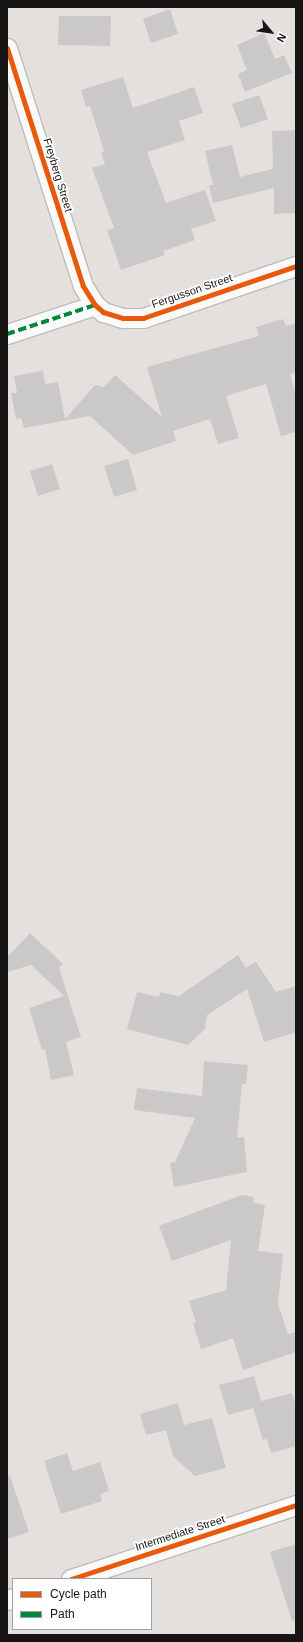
<!DOCTYPE html>
<style>
body{margin:0}
#map{position:relative;width:303px;height:1642px;overflow:hidden;background:#e3e0de;font-family:Helvetica,sans-serif}
div>[style]{position:absolute}
[style*='--x']{left:calc(var(--x)*1px);top:calc(var(--y)*1px);width:calc(var(--w)*1px);rotate:calc(var(--a)*1deg)}
.building>*{inset:0;background:#cbc9c8}
.roads{filter:drop-shadow(1px 0 #bebbba) drop-shadow(-1px 0 #bebbba) drop-shadow(0 1px #bebbba) drop-shadow(0 -1px #bebbba)}
.street>*{height:19px;margin:-9.5px;padding:0 9.5px;transform-origin:9.5px;border-radius:9.5px;background:#fbfafa}
.quiet>*{height:4px;margin-top:-2px;transform-origin:0;background:repeating-linear-gradient(90deg,#00873e 0 8px,transparent 0 12px)}
.cycleway>*{height:5px;margin:-2.5px;padding:0 2.5px;transform-origin:2.5px;border-radius:2.5px;background:#e8590c}
span{translate:-50% -50%;white-space:nowrap;text-align:center;line-height:1.15;-webkit-text-stroke:3.5px #fff;paint-order:stroke}
.street-label{font-size:11px;color:#171514}
.frame{position:absolute;inset:0;border:8px solid #171514;pointer-events:none}
.legend{position:absolute;left:12px;top:1578px;width:140px;height:52px;box-sizing:border-box;background:#fff;border:1px solid #a2a1a1;margin:0;padding:5px 7px;list-style:none;font-size:12px;color:#171514}
.legend li{display:flex;align-items:center;gap:8px;height:20px}
.legend b{width:20px;border:1px solid #a2a1a1}
.north{position:absolute;left:251px;top:12px;width:40px;height:40px;-webkit-text-stroke:3px #fff;paint-order:stroke;rotate:119deg;font-size:11px;font-weight:700;line-height:16px;text-align:center;color:#171514}
.north::after{content:'';display:block;margin:auto;width:14px;height:18px;background:#171514;clip-path:polygon(50% 0,100% 100%,50% 72%,0 100%)}
</style>
<div id="map">
<div class="building">
<div style="clip-path:polygon(170px 9px,178px 34px,151px 43px,143px 19px)"></div>
<div style="clip-path:polygon(59px 16px,111px 16px,110px 46px,58px 45px)"></div>
<div style="clip-path:polygon(264px 33px,275px 59px,284px 55px,292px 73px,245px 92px,238px 74px,247px 70px,237px 45px)"></div>
<div style="clip-path:polygon(123px 77px,133px 108px,194px 87px,203px 113px,179px 121px,185px 140px,147px 152px,166px 203px,205px 190px,216px 221px,191px 229px,195px 240px,163px 251px,165px 255px,121px 270px,107px 230px,114px 228px,92px 168px,105px 164px,101px 152px,104px 151px,90px 106px,86px 107px,81px 90px)"></div>
<div style="clip-path:polygon(259px 95px,268px 119px,241px 128px,232px 104px)"></div>
<div style="clip-path:polygon(296px 130px,296px 213px,274px 214px,274px 188px,213px 203px,209px 185px,213px 185px,205px 151px,232px 145px,240px 177px,273px 169px,272px 131px)"></div>
<div style="clip-path:polygon(283px 319px,286px 326px,296px 323px,296px 372px,290px 374px,296px 396px,296px 432px,281px 436px,266px 384px,226px 396px,239px 438px,218px 444px,210px 419px,173px 431px,176px 441px,133px 455px,90px 416px,24px 428px,21px 418px,16px 419px,11px 393px,17px 393px,14px 376px,43px 371px,45px 384px,58px 382px,65px 419px,95px 385px,104px 387px,115px 375px,162px 417px,147px 367px,259px 336px,256px 327px)"></div>
<div style="clip-path:polygon(128px 459px,137px 490px,114px 497px,104px 466px)"></div>
<div style="clip-path:polygon(52px 464px,60px 489px,38px 496px,30px 471px)"></div>
<div style="clip-path:polygon(30px 933px,63px 964px,59px 968px,81px 1037px,66px 1042px,74px 1075px,51px 1080px,45px 1049px,42px 1050px,29px 1008px,64px 996px,31px 965px,7px 972px,7px 957px)"></div>
<div style="clip-path:polygon(238px 955px,246px 968px,256px 962px,276px 992px,296px 986px,296px 1032px,264px 1042px,247px 989px,207px 1015px,205px 1029px,188px 1045px,127px 1029px,137px 992px,159px 997px,160px 992px,179px 996px)"></div>
<div style="clip-path:polygon(204px 1061px,248px 1065px,246px 1084px,242px 1084px,237px 1138px,244px 1137px,247px 1172px,174px 1187px,170px 1163px,175px 1162px,195px 1118px,134px 1110px,137px 1088px,202px 1096px)"></div>
<div style="clip-path:polygon(242px 1195px,254px 1197px,253px 1203px,265px 1205px,258px 1251px,283px 1254px,278px 1304px,288px 1334px,296px 1332px,296px 1352px,243px 1370px,233px 1338px,201px 1349px,193px 1323px,196px 1322px,189px 1301px,226px 1290px,231px 1240px,172px 1261px,159px 1226px)"></div>
<div style="clip-path:polygon(254px 1376px,261px 1401px,292px 1393px,296px 1406px,296px 1446px,271px 1453px,267px 1439px,263px 1440px,253px 1408px,228px 1415px,219px 1385px)"></div>
<div style="clip-path:polygon(178px 1403px,184px 1425px,212px 1418px,226px 1468px,195px 1476px,173px 1456px,166px 1430px,146px 1435px,140px 1414px)"></div>
<div style="clip-path:polygon(67px 1453px,73px 1471px,100px 1462px,109px 1491px,100px 1494px,102px 1501px,61px 1514px,44px 1461px)"></div>
<div style="clip-path:polygon(10px 1476px,29px 1532px,7px 1539px,7px 1477px)"></div>
<div style="clip-path:polygon(296px 1544px,296px 1620px,292px 1621px,270px 1552px)"></div>
</div>
<div class="roads">
<div class="street">
<div style="--x:7;--y:48;--w:250;--a:72.3"></div>
<div style="--x:83;--y:286;--w:22;--a:58"></div>
<div style="--x:95;--y:305;--w:11;--a:41"></div>
<div style="--x:103;--y:312;--w:21;--a:17"></div>
<div style="--x:123;--y:318;--w:20;--a:0"></div>
<div style="--x:143;--y:318;--w:162;--a:-18.8"></div>
<div style="--x:7;--y:334;--w:93;--a:-18.2"></div>
<div style="--x:71;--y:1579;--w:237;--a:-18.2"></div>
<div style="--x:7;--y:1600;--w:6;--a:-18"></div>
</div>
</div>
<div class="quiet">
<div style="--x:7;--y:334;--w:93;--a:-18.2"></div>
</div>
<div class="cycleway">
<div style="--x:7;--y:48;--w:250;--a:72.3"></div>
<div style="--x:83;--y:286;--w:22;--a:58"></div>
<div style="--x:95;--y:305;--w:11;--a:41"></div>
<div style="--x:103;--y:312;--w:21;--a:17"></div>
<div style="--x:123;--y:318;--w:20;--a:0"></div>
<div style="--x:143;--y:318;--w:162;--a:-18.8"></div>
<div style="--x:71;--y:1579;--w:237;--a:-18.2"></div>
</div>
<div class="street-label">
<span style="left:58px;top:175px;rotate:73deg">Freyberg Street</span>
<span style="left:192px;top:291px;rotate:-19deg">Fergusson Street</span>
<span style="left:180px;top:1533px;rotate:-18deg">Intermediate Street</span>
</div>
<div class="frame"></div>
<ul class="legend">
<li><b style="height:5px;background:#e8590c"></b>Cycle path</li>
<li><b style="height:5px;background:#00873e"></b>Path</li>
</ul>
<div class="north">N</div>
</div>
